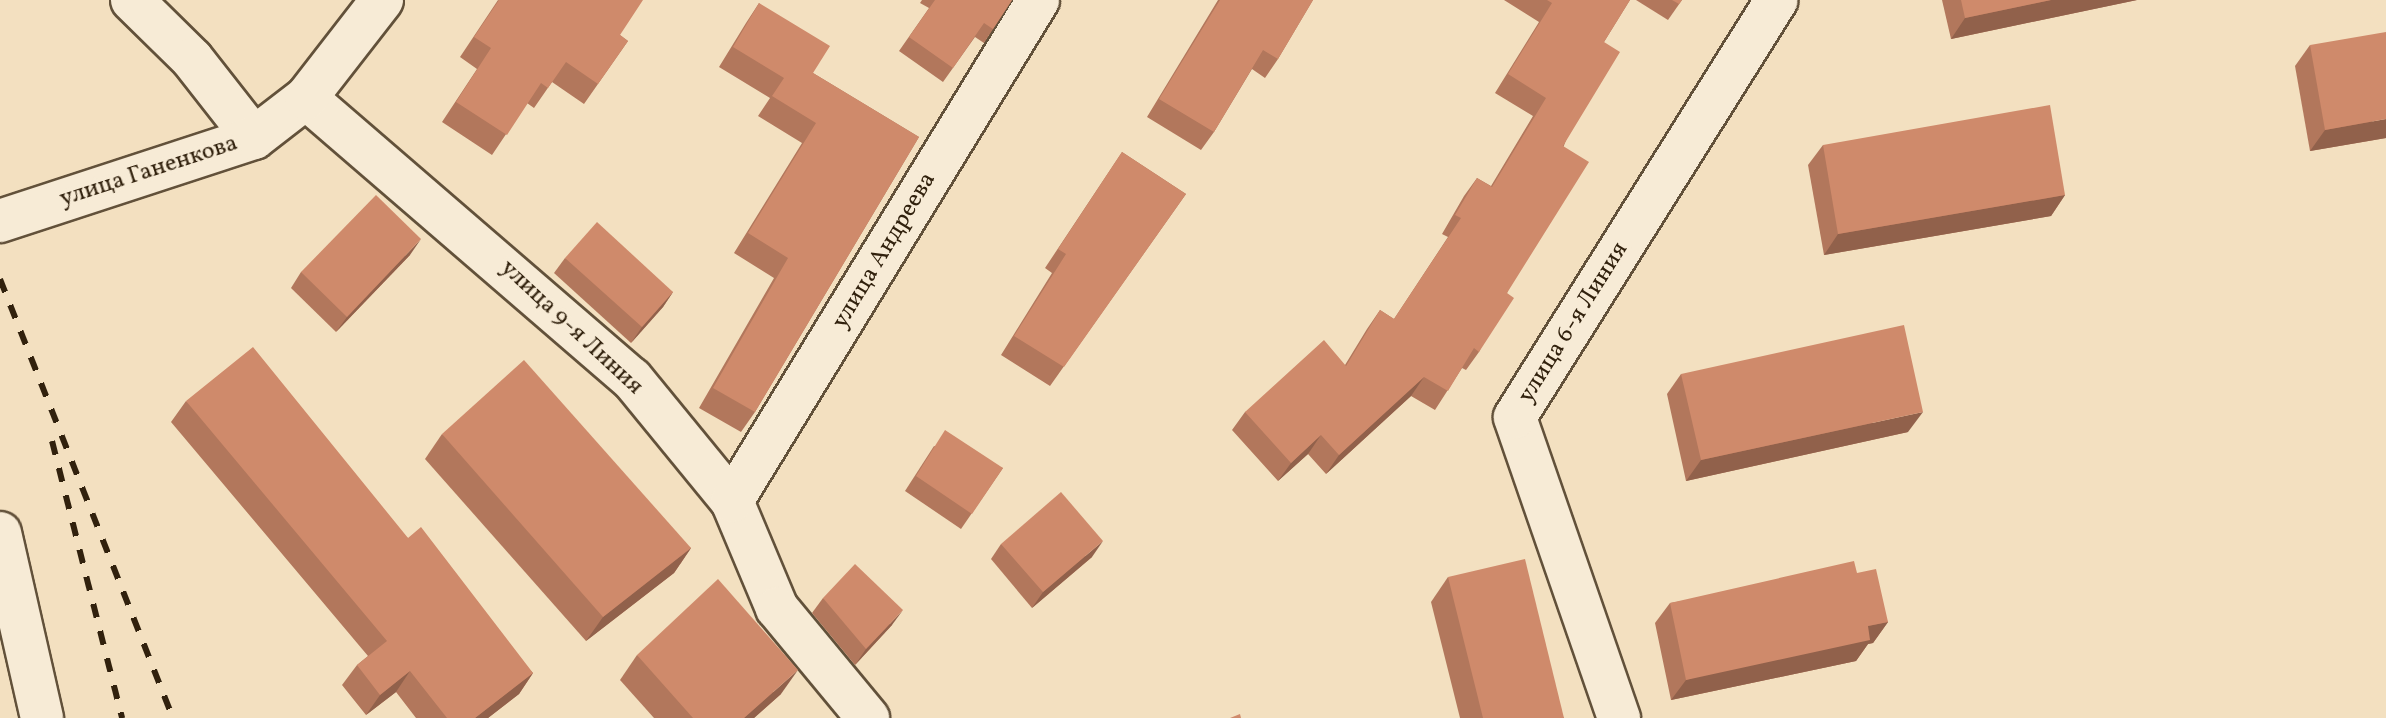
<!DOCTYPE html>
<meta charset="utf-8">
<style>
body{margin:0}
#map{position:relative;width:2386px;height:718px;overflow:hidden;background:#f3e0c0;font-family:Vollkorn,serif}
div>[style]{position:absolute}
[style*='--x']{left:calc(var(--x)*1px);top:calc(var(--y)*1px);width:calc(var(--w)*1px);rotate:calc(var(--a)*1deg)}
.roads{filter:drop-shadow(2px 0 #62513a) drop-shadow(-2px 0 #62513a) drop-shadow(0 2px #62513a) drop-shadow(0 -2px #62513a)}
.minor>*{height:42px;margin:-21px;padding:0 21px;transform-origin:21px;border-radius:21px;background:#f7ebd6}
.rail>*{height:6px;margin-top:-3px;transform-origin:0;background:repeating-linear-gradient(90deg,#31210d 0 14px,transparent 0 28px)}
.wall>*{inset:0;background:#b2775c}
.shaded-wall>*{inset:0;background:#91614b}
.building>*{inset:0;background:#cf8a6b}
span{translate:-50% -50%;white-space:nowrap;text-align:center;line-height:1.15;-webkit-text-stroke:7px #f7ebd6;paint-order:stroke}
.street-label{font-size:24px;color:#31210d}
</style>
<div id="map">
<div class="roads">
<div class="minor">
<div style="--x:132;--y:0;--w:84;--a:44.5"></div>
<div style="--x:192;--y:59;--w:100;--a:51.9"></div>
<div style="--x:306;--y:98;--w:430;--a:40.8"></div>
<div style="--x:632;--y:379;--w:158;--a:50.7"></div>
<div style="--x:732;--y:501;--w:116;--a:67.2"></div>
<div style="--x:777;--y:608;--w:143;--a:50.4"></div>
<div style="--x:0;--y:221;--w:267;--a:-18.1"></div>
<div style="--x:254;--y:138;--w:66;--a:-37.6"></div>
<div style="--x:306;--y:98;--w:124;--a:-52.2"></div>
<div style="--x:732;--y:501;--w:587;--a:-58.58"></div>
<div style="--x:0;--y:533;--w:190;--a:77.2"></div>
<div style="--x:1619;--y:718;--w:318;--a:-109.1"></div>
<div style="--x:1515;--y:417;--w:492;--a:-57.9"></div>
</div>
</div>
<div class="rail">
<div style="--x:0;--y:279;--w:472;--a:68.5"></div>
<div style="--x:52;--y:441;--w:286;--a:75.8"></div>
</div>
<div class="wall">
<div style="clip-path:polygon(498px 0,620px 35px,628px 41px,584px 104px,552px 82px,534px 108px,527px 103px,492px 155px,442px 122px,477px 69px,460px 57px)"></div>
<div style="clip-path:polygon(922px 0,1012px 0,984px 43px,975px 37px,943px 82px,899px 51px,929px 8px,920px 3px)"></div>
<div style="clip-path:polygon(1218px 0,1313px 0,1278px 59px,1265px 78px,1252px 69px,1214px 132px,1201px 150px,1147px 117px)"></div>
<div style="clip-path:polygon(1504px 0,1630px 0,1604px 42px,1507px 293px,1479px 352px,1466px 370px,1462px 368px,1435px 410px,1411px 396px,1326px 474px,1308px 454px,1278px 481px,1232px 430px,1245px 412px,1345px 365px,1367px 329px,1380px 310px,1394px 319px,1448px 237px,1442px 234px,1464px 196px,1477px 178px,1491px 186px,1533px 116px,1495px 93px,1539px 22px)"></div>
<div style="clip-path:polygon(1636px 0,1682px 0,1668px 20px)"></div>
<div style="clip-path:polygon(1942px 0,2137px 0,1951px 39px)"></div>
<div style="clip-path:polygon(759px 3px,813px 73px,919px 137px,755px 412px,741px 432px,699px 408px,774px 278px,734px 253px,802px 143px,758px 116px,770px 98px,719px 67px,746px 23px)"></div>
<div style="clip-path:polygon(2310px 45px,2386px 138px,2310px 151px,2295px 66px)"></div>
<div style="clip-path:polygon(1823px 145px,2065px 195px,2051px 216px,1824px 255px,1808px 165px)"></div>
<div style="clip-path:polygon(1122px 152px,1186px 194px,1050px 386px,1001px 355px,1052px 273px,1045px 268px)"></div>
<div style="clip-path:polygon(410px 255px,336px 332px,291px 288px,301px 272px)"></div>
<div style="clip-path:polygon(565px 258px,673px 292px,663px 307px,631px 343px,554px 273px)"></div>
<div style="clip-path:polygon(1681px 374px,1908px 432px,1686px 481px,1667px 394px)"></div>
<div style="clip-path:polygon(186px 401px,408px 538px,533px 673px,519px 694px,488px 718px,416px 718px,396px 692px,366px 715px,342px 685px,357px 665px,368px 656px,171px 422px)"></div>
<div style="clip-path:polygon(442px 434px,691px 548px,674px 573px,586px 641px,425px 459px)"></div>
<div style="clip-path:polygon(934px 446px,1003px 468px,961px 529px,905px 491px)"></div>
<div style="clip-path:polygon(1001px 544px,1092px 557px,1032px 608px,991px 559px)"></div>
<div style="clip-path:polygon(1857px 573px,1888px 622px,1873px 643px,1868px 644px,1856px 661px,1671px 700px,1655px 623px,1670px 603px)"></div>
<div style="clip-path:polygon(1448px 577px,1564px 718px,1460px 718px,1431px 602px)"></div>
<div style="clip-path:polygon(823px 598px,892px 625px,855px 665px,812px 613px)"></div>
<div style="clip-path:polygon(637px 655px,781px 694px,754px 718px,654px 718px,620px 680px)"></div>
</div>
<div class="shaded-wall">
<div style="clip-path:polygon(2051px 0,2137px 0,1951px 39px,1965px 18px)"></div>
<div style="clip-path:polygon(2386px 119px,2386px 138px,2310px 151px,2325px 130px)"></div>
<div style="clip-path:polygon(2065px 195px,2051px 216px,1824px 255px,1838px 234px)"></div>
<div style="clip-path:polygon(421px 239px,410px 255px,336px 332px,347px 317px)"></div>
<div style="clip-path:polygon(673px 292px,663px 307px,631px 343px,642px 327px)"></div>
<div style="clip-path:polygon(1424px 377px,1411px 396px,1326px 474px,1339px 455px)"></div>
<div style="clip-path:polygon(1923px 412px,1908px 432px,1686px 481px,1701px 460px)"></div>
<div style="clip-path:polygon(1321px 435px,1308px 454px,1278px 481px,1291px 463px)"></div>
<div style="clip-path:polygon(1103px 541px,1092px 557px,1032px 608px,1043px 592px)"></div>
<div style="clip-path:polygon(691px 548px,674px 573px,586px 641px,603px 617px)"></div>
<div style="clip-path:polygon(903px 610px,892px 625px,855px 665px,866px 649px)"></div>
<div style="clip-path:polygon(1888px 622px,1873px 643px,1868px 644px,1856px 661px,1671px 700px,1686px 680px,1868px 626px)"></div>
<div style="clip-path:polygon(798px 670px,781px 694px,754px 718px,744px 718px)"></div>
<div style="clip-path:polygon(410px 671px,396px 692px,366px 715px,380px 695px)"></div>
<div style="clip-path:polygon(533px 673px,519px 694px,488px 718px,475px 718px)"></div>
</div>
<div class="building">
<div style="clip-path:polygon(499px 0,643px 0,620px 35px,628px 41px,598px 84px,566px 62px,548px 88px,541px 83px,507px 135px,456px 102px,491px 48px,474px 37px)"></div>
<div style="clip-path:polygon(935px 0,1012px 0,993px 29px,984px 23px,953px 68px,909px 37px)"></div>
<div style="clip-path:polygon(1220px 0,1313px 0,1278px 59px,1263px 50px,1214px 132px,1159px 99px)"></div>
<div style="clip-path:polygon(1547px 0,1630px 0,1604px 42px,1620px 52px,1563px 146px,1589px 162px,1507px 293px,1514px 298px,1479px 352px,1474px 348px,1448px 391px,1424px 377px,1339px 455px,1321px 435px,1291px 463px,1245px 412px,1324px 340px,1346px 366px,1380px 310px,1394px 319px,1461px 218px,1455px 215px,1477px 178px,1492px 187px,1546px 98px,1508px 74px,1552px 3px)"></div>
<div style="clip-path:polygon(1672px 0,1682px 0,1679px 4px)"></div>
<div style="clip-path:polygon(1961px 0,2051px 0,1965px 18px)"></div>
<div style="clip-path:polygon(759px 3px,830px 46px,813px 73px,919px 137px,755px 412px,713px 388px,788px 258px,748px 233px,816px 123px,772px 96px,784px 78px,733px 47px)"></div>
<div style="clip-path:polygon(2386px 32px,2386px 119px,2325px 130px,2310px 45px)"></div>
<div style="clip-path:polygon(2050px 105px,2065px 195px,1838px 234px,1823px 145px)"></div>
<div style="clip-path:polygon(1122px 152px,1186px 194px,1064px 367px,1014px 336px,1066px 254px,1058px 249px)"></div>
<div style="clip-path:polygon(376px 195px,421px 239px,347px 317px,301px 272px)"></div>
<div style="clip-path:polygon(597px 222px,673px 292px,642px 327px,565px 258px)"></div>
<div style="clip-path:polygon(1904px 325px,1923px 412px,1701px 460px,1681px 374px)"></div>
<div style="clip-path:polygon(253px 347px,408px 538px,421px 527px,533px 673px,475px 718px,447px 718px,410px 671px,380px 695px,357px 665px,387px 641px,186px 401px)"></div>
<div style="clip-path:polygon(524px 360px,691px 548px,603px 617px,442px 434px)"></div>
<div style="clip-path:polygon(945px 430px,1003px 468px,972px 514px,916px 476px)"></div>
<div style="clip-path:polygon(1061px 492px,1103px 541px,1043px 592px,1001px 544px)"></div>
<div style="clip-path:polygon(1525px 559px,1564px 718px,1483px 718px,1448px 577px)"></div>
<div style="clip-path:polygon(1854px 561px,1857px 573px,1876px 569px,1888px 622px,1868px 626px,1870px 640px,1686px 680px,1670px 603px)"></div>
<div style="clip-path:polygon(855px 564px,903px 610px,866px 649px,823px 598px)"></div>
<div style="clip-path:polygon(718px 579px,798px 670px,744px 718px,693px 718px,637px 655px)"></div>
<div style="clip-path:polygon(1240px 714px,1241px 718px,1230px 718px)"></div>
</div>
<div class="street-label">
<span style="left:149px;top:172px;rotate:-18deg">улица Ганенкова</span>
<span style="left:885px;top:251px;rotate:-59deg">улица Андреева</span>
<span style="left:1574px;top:323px;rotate:-58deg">улица 6-я Линия</span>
<span style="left:571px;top:328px;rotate:43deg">улица 9-я Линия</span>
</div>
</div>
